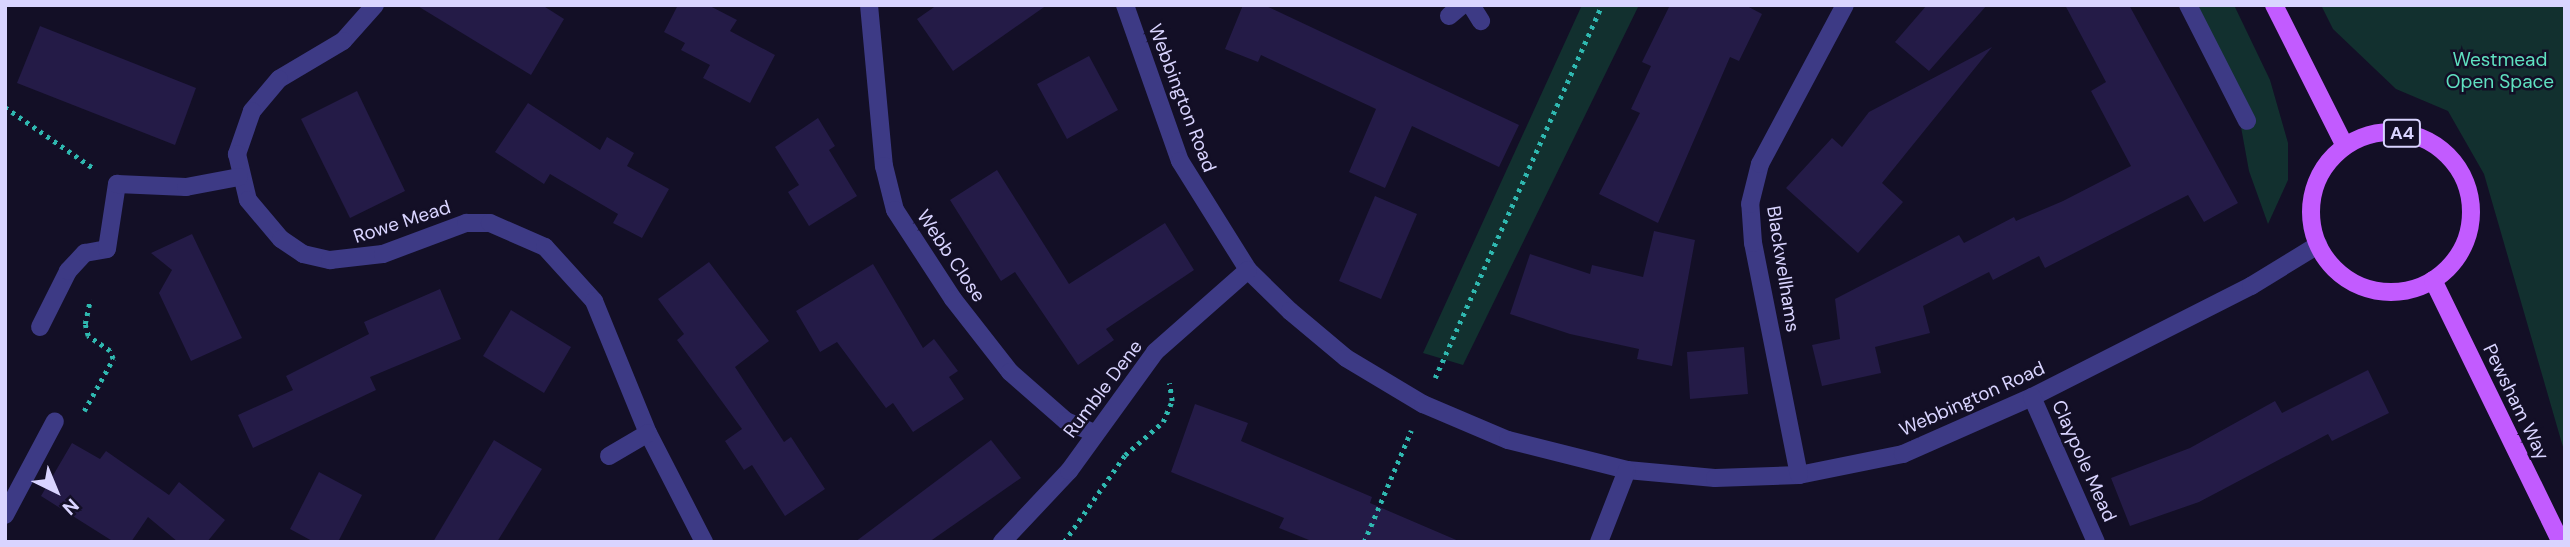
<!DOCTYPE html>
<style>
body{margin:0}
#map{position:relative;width:2570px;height:547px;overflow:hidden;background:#130f26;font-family:"DM Sans",sans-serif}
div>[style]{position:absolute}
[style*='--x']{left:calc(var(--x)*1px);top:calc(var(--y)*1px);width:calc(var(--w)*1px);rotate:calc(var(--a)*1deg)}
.green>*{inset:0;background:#12302f}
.building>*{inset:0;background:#241b47}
.path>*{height:4.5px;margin-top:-2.25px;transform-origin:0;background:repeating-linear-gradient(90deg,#2fb8b0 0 3.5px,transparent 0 8.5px)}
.minor>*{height:18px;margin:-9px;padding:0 9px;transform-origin:9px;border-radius:9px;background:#3d3a85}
.major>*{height:18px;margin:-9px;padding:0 9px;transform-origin:9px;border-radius:9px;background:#c25bff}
.major>.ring{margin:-9px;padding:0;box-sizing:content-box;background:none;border:18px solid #c25bff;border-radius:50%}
span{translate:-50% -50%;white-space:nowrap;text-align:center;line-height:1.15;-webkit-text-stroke:5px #130f26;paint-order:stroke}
.shield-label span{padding:2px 5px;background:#130f26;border:2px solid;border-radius:5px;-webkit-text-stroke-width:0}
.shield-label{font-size:18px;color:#d9d4ff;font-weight:700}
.park-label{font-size:19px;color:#5fe0c0}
.street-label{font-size:19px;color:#d9d4ff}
.frame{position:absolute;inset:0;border:7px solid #d9d4ff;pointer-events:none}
.north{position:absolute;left:21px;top:456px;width:70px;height:70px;-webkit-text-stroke:5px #130f26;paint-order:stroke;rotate:137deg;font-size:19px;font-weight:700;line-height:28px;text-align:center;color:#d9d4ff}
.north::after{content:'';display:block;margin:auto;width:24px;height:32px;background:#d9d4ff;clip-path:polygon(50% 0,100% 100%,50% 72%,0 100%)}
</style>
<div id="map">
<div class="green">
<div style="clip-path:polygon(1582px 5px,1639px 5px,1463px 365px,1423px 353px)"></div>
<div style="clip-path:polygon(2194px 5px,2234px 5px,2270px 80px,2288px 143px,2288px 180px,2268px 224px,2249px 171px,2237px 105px)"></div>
<div style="clip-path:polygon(2321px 5px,2565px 5px,2565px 454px,2484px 174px,2448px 111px,2396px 89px,2333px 29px)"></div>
</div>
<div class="building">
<div style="clip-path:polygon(416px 5px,542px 5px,564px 19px,531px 75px)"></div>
<div style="clip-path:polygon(678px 5px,708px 5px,737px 20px,730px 31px,775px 55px,750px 103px,703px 78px,710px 65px,681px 50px,685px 43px,664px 32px)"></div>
<div style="clip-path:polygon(937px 5px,1047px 5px,953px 71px,917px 19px)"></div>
<div style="clip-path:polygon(1243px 5px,1264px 5px,1519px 125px,1499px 167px,1412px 126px,1385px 188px,1349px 172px,1376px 109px,1261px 55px,1258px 62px,1225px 49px)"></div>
<div style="clip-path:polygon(1670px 5px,1745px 5px,1762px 14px,1739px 61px,1730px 57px,1658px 223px,1599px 194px,1640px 113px,1631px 109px,1651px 66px,1642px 62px)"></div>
<div style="clip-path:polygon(1927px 5px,1987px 5px,1929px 71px,1895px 42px)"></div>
<div style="clip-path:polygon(2065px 5px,2129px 5px,2238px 203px,2204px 222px,2188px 195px,2045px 268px,2039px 256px,1993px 280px,1989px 272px,1923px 306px,1930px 333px,1875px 347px,1881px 373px,1822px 386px,1812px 345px,1840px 339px,1835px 299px,1959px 235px,1964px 243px,2014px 217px,2016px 221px,2063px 201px,2131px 166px,2091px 91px,2106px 82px)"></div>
<div style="clip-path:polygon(40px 26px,196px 88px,175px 145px,17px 83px)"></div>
<div style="clip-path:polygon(1992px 47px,1882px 183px,1903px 202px,1858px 253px,1786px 188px,1832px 138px,1842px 147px,1869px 112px)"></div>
<div style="clip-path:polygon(1089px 56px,1118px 110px,1067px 139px,1037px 84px)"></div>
<div style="clip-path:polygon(357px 91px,405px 191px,350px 218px,301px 119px)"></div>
<div style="clip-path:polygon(528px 103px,600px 150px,607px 137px,634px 153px,627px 166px,669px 189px,642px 238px,613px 223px,618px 214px,550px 174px,544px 184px,495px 152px)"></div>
<div style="clip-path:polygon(818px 118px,835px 146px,829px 150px,857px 196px,809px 226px,788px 192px,799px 185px,775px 147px)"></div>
<div style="clip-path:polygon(997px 170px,1069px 284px,1165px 223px,1194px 270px,1106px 329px,1114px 340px,1078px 365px,1015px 272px,1001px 281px,950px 200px)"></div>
<div style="clip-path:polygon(1375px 196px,1417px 214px,1381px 299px,1339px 281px)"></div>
<div style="clip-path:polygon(1654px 231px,1695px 240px,1672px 366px,1637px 359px,1639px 349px,1570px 334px,1510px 314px,1530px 254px,1590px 274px,1592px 265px,1643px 277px)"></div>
<div style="clip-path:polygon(192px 234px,242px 338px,191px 361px,159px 293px,172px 270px,151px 253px)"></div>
<div style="clip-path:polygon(709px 262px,769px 341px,735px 367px,784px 442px,791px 437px,825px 489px,785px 516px,752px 465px,744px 470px,725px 441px,742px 429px,677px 340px,684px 334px,658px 299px)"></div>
<div style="clip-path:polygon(873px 264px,923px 348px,934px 339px,958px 371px,949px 377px,964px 399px,913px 432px,893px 403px,886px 408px,837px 342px,820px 352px,796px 311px)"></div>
<div style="clip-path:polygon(440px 289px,461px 339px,370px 377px,376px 390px,253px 448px,238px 415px,293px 390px,286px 376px,369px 334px,364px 322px)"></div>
<div style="clip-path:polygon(511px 310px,571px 347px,544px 393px,483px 356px)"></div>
<div style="clip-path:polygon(1744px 347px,1748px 394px,1690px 399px,1687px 352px)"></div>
<div style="clip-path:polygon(2368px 370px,2389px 413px,2332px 441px,2328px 434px,2199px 502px,2130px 526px,2111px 478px,2190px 448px,2275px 401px,2282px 413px)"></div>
<div style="clip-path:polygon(1195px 404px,1248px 423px,1241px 441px,1372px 497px,1370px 503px,1461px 542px,1314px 542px,1279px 528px,1284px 518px,1171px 472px)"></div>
<div style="clip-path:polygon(494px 440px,542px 469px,497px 542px,433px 542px)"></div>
<div style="clip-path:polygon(991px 440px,1021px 478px,929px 542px,855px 542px)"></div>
<div style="clip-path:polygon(72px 443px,100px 459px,106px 451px,169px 495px,179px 482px,225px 520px,207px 542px,178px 542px,148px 517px,131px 542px,114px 542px,41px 496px)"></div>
<div style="clip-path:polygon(319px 472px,362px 495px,338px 542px,314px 542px,290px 529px)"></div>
</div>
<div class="path">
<div style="--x:5;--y:107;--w:107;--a:34.7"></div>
<div style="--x:1435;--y:378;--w:409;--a:-65.9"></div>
<div style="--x:84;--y:411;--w:60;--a:-60.9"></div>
<div style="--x:113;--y:359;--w:9;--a:-111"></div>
<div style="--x:110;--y:351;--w:27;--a:-146"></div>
<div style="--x:88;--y:336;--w:12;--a:-104"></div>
<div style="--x:85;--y:324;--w:25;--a:-78"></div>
<div style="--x:1064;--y:542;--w:106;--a:-55"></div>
<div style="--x:1125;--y:455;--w:50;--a:-41"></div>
<div style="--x:1163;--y:422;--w:23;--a:-67"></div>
<div style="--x:1172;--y:401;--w:18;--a:-99"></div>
<div style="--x:1364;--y:542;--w:121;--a:-67.1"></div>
</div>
<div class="minor">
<div style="--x:375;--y:5;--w:48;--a:131.6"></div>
<div style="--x:343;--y:41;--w:74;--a:149.3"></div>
<div style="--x:279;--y:79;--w:42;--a:130.2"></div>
<div style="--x:252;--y:111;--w:46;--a:109.2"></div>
<div style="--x:237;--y:154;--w:47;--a:76.6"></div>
<div style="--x:248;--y:200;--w:51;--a:49.8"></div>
<div style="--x:281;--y:239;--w:27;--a:34"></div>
<div style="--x:303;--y:254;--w:28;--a:13"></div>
<div style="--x:330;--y:260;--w:53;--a:-6.5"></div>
<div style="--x:383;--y:254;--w:89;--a:-20.5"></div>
<div style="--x:466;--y:223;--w:24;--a:0"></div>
<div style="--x:490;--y:223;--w:60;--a:23.6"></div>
<div style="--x:545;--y:247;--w:73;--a:47.8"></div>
<div style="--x:594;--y:301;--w:143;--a:67.8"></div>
<div style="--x:648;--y:433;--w:123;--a:62.8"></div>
<div style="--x:869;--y:5;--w:162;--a:84.7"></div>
<div style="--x:884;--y:166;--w:45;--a:76"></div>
<div style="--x:895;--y:210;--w:106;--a:56.9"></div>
<div style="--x:953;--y:299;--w:93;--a:52"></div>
<div style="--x:1010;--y:372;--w:74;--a:41.2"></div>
<div style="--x:1066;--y:421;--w:30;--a:23"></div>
<div style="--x:1125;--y:5;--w:165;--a:70.6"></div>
<div style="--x:1180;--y:161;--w:128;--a:58"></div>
<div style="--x:1248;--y:270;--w:59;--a:44.3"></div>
<div style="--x:1290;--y:311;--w:73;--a:40"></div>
<div style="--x:1346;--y:358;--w:90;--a:30.9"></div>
<div style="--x:1423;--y:404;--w:92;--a:23"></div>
<div style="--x:1508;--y:440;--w:123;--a:14.1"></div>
<div style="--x:1627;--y:470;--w:88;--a:5.2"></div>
<div style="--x:1715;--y:478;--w:84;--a:-2"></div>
<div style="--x:1799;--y:475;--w:106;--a:-11.4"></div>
<div style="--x:1903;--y:454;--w:141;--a:-23.8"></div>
<div style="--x:2032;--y:397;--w:246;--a:-26.9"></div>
<div style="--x:2251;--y:286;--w:79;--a:-31.5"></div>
<div style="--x:1471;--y:5;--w:19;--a:58"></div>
<div style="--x:2188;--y:5;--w:130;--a:63"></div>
<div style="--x:1449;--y:16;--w:17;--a:-40"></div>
<div style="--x:40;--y:327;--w:63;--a:-63.4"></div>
<div style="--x:68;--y:271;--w:25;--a:-47"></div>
<div style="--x:85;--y:253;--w:22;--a:-10"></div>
<div style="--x:107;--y:249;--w:66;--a:-81.3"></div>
<div style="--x:117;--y:184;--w:69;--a:2.5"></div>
<div style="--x:186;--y:187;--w:54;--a:-10.7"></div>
<div style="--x:2032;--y:397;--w:158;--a:66.2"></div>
<div style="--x:609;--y:456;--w:45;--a:-30.5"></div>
<div style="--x:1799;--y:475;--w:237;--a:-101.2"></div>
<div style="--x:1753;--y:243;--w:39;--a:-94"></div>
<div style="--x:1750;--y:204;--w:41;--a:-76"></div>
<div style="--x:1760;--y:164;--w:180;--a:-61.9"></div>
<div style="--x:5;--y:515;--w:106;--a:-62"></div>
<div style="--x:1002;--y:542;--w:98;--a:-46.7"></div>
<div style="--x:1069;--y:471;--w:147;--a:-54.1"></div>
<div style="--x:1155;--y:352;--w:124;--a:-41.4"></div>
<div style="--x:1599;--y:542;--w:77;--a:-68.7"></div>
</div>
<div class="major">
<div style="--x:2274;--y:5;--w:158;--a:63.3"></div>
<div class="ring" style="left:2311px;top:132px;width:142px;height:142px"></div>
<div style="--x:2433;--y:280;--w:292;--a:64"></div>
</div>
<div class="shield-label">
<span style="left:2402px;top:133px">A4</span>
</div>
<div class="park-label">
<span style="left:2500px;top:71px">Westmead<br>Open Space</span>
</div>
<div class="street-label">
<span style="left:1182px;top:98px;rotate:69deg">Webbington Road</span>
<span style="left:402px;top:222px;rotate:-18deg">Rowe Mead</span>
<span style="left:951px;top:256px;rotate:56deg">Webb Close</span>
<span style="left:1783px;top:269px;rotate:81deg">Blackwellhams</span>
<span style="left:1103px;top:389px;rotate:-53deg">Rumble Dene</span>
<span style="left:1972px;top:399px;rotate:-24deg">Webbington Road</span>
<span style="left:2516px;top:402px;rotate:64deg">Pewsham Way</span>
<span style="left:2084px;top:461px;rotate:66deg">Claypole Mead</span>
</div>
<div class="frame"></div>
<div class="north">N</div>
</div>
